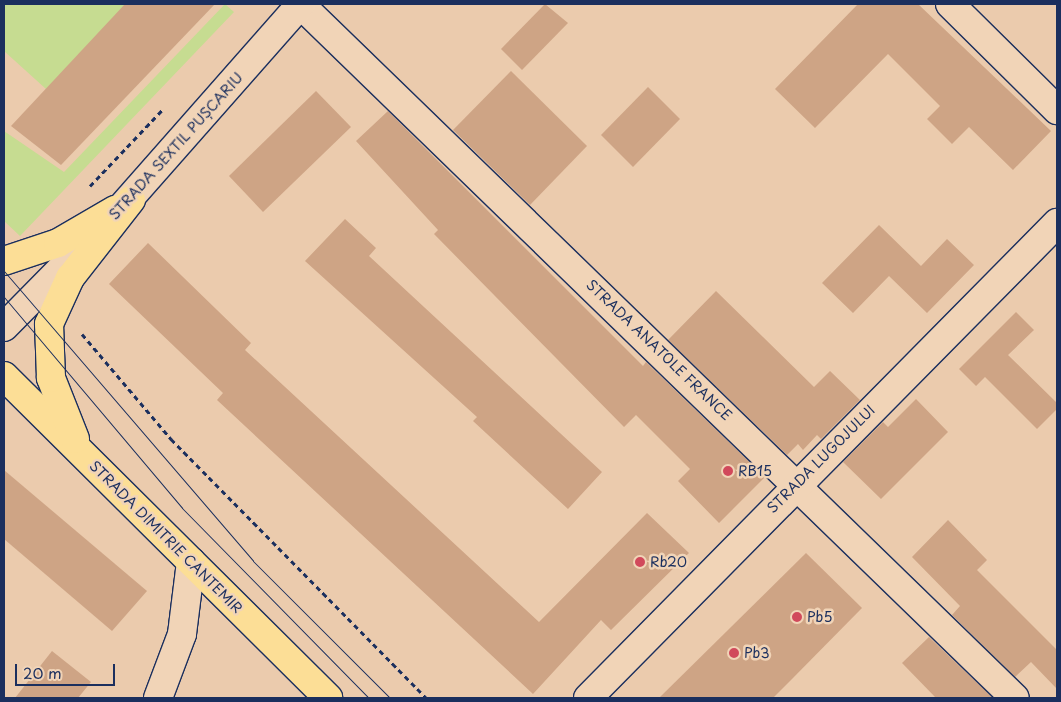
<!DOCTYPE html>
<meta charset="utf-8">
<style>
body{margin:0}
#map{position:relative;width:1061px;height:702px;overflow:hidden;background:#ebcbad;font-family:"Playpen Sans",sans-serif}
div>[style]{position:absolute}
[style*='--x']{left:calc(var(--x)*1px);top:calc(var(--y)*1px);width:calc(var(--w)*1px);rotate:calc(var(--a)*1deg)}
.green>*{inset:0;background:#c6dc91}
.building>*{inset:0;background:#cea485}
.path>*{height:3px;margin-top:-1.5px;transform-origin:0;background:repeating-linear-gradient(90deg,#1b2f5e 0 5px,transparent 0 9px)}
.roads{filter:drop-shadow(1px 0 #1b2f5e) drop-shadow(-1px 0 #1b2f5e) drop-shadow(0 1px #1b2f5e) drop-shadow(0 -1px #1b2f5e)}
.street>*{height:28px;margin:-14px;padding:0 14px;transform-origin:14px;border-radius:14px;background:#f1d4b7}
.secondary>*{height:28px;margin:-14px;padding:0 14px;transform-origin:14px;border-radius:14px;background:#f1d4b7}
.primary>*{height:28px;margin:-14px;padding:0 14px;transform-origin:14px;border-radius:14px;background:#fcde96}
.tram>*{height:1px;margin:-0.5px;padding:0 0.5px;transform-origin:0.5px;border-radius:0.5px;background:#1b2f5e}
.dots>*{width:14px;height:14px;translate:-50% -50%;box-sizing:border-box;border:2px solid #f1d4b7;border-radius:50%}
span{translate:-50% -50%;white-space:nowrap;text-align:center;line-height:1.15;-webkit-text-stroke:5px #f1d4b7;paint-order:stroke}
.street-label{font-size:14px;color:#1b2f5e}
.poi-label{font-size:14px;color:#1b2f5e}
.left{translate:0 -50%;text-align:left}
.frame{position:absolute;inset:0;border:5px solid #1b2f5e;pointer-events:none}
.scale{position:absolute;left:15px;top:664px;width:100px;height:22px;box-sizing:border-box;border:2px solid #1b2f5e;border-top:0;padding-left:6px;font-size:15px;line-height:18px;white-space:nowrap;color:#1b2f5e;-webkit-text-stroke:4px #f1d4b7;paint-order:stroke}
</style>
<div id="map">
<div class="green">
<div style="clip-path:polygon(4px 4px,129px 4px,46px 89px,4px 51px)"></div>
<div style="clip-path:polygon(225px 4px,234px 12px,20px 236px,4px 221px,4px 131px,64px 172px)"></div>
</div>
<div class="building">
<div style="clip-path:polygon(125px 4px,215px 4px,61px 165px,11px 126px)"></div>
<div style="clip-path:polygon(545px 4px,568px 23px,522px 70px,501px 49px)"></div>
<div style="clip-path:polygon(858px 4px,918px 4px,1051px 131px,1013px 170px,969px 127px,952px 144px,927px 119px,940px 106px,888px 54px,815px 128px,775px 89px)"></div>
<div style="clip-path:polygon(511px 71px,587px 146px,530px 205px,453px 130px)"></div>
<div style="clip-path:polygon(648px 87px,680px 119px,633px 167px,601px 135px)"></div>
<div style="clip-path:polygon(316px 91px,351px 127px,263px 212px,229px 176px)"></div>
<div style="clip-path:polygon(388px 111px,643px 366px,646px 362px,765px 477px,719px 523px,678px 481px,690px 469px,636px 415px,624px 427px,434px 234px,438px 230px,356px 141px)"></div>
<div style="clip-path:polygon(345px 219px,376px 248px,369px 256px,602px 472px,568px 509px,473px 421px,477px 417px,305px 261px)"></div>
<div style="clip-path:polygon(879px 225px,921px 266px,947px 239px,974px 265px,927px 313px,889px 276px,853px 313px,822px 283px)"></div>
<div style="clip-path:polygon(148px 243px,251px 343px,245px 350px,539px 622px,647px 513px,689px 553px,611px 630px,601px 620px,533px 694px,217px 400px,223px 393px,109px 284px)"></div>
<div style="clip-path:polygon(716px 291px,814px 387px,830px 371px,860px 400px,821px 439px,817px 435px,803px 450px,798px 444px,787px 455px,668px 340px)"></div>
<div style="clip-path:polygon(1016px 312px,1034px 330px,1008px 355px,1057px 403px,1057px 409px,1037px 429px,985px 377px,976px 386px,959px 369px)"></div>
<div style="clip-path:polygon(916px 399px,948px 432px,881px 499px,843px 462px,883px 422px,888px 427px)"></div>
<div style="clip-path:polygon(4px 470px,147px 591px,112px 631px,4px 539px)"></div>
<div style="clip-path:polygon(948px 520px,987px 560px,977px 570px,1057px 650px,1057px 689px,1031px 662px,1015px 677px,952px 615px,960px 606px,912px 557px)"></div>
<div style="clip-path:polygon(806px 553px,862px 608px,791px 680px,773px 698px,659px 698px)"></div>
<div style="clip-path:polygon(929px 637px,993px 698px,936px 698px,902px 663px)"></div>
<div style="clip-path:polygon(52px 651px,91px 682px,78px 698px,15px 698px)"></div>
</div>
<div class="path">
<div style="--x:90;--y:186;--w:106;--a:-46.5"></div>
<div style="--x:82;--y:334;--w:138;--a:49.7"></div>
<div style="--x:171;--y:439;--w:363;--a:45.4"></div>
</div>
<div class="roads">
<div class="street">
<div style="--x:300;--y:4;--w:996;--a:44.15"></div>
<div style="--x:950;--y:4;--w:151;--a:44.7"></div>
<div style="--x:158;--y:698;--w:68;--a:-69.4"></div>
<div style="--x:182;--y:634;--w:73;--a:-82.9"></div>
<div style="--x:588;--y:698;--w:668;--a:-45.36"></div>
</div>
<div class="secondary">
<div style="--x:114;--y:216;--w:283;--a:-48.6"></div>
<div style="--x:4;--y:327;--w:115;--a:-45.4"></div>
</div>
<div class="primary">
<div style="--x:4;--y:261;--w:57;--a:-18.4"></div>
<div style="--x:58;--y:243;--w:66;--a:-30.1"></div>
<div style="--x:4;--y:376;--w:457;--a:44.8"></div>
<div style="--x:75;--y:439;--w:66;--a:-111.5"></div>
<div style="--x:51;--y:378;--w:54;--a:-92.1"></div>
<div style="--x:49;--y:324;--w:51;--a:-65.5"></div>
<div style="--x:70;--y:278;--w:99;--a:-52"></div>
</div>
</div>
<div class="tram">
<div style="--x:4;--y:271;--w:382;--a:49.3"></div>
<div style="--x:253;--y:561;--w:194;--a:45"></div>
<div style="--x:4;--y:297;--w:276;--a:49.8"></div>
<div style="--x:182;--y:508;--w:267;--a:45.5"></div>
</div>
<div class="dots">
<div style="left:728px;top:471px;background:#d1495b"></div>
<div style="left:640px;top:562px;background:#d1495b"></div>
<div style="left:797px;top:617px;background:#d1495b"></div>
<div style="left:734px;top:653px;background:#d1495b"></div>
</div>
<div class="street-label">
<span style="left:176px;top:146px;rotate:-48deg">STRADA SEXTIL PUȘCARIU</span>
<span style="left:659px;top:350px;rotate:44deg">STRADA ANATOLE FRANCE</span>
<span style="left:821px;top:459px;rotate:-45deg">STRADA LUGOJULUI</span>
<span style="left:166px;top:537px;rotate:45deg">STRADA DIMITRIE CANTEMIR</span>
</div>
<div class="poi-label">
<span class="left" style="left:738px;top:471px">RB15</span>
<span class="left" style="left:650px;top:562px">Rb20</span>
<span class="left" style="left:807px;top:617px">Pb5</span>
<span class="left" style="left:744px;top:653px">Pb3</span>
</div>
<div class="frame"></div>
<div class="scale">20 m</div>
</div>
